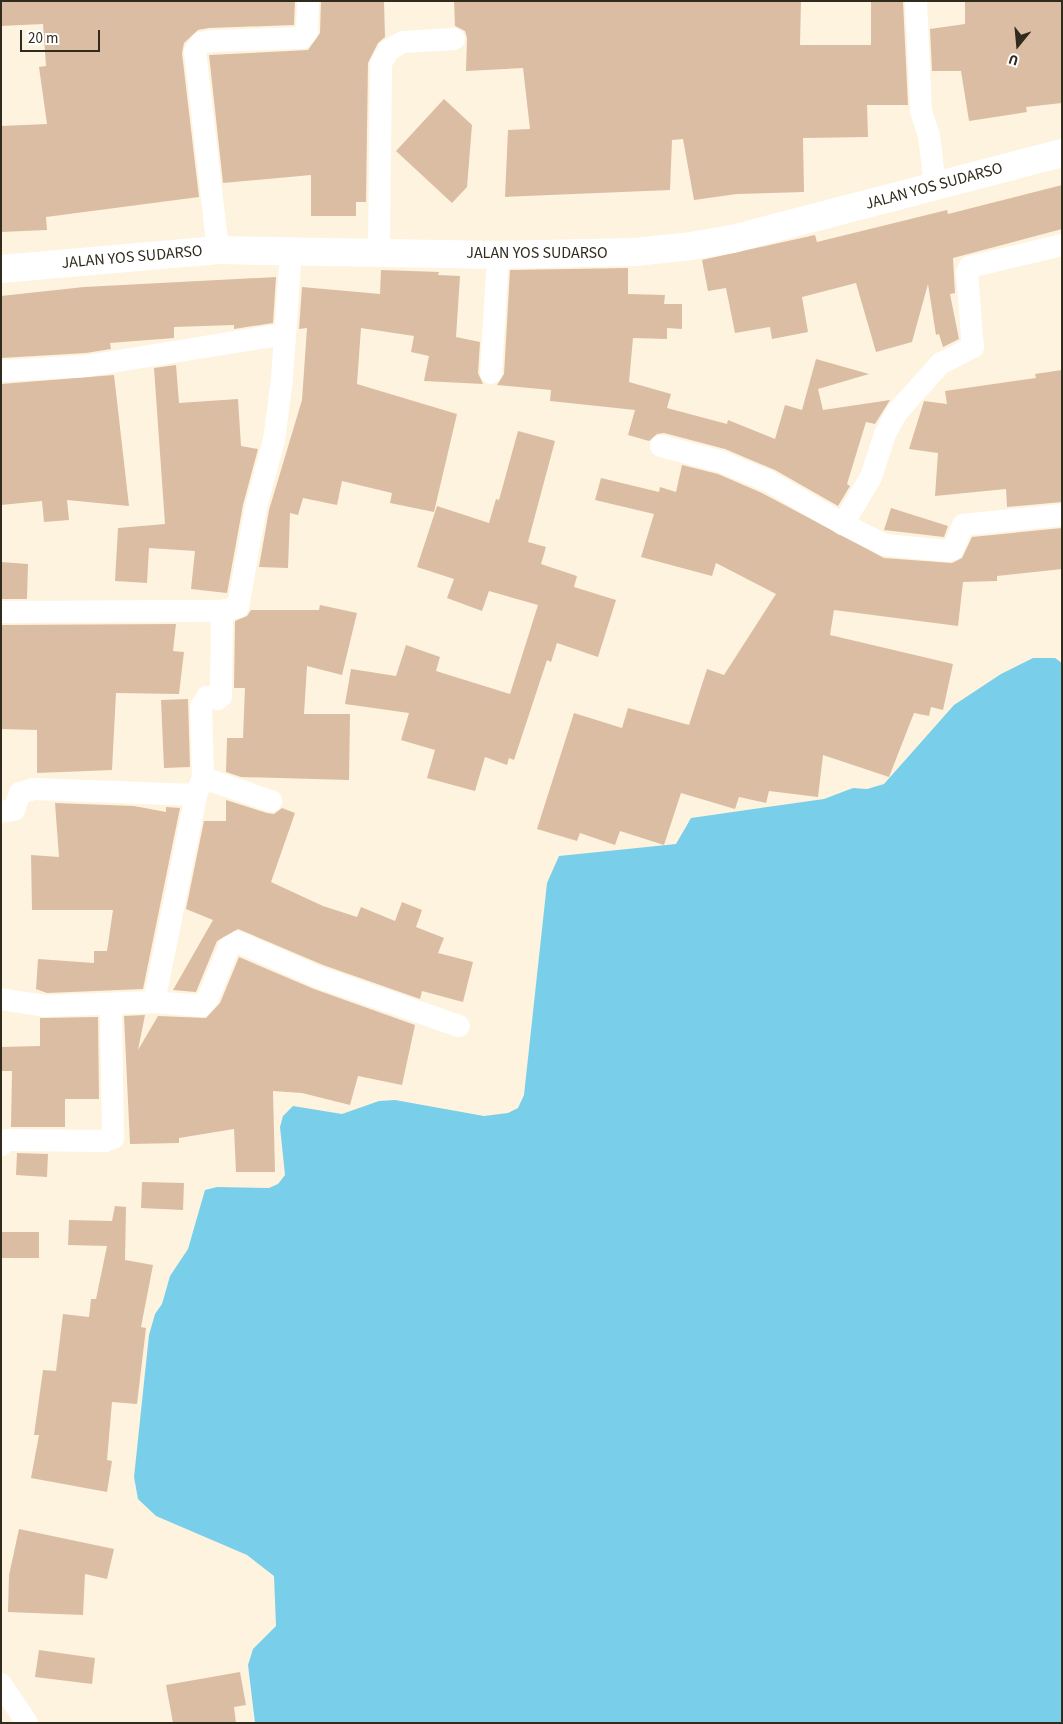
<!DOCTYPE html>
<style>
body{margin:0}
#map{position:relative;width:1063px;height:1724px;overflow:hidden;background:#fef3de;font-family:"Source Sans 3",sans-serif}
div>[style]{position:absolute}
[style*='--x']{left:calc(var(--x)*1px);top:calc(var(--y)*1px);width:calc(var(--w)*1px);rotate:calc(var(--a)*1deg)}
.water>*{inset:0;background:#79cfea}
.building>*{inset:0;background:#dbbda3}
.minor>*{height:22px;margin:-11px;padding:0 11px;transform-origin:11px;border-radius:11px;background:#fff}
.tertiary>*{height:28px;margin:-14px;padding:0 14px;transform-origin:14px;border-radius:14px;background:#fff}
span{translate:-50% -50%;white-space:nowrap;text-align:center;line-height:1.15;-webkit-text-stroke:4.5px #fff;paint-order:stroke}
.street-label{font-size:16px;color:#312b1d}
.frame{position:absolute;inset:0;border:2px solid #312b1d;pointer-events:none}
.north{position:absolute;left:993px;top:20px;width:50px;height:50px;-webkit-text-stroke:4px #fff;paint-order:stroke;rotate:197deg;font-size:14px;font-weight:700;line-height:20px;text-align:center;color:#312b1d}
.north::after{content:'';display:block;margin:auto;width:18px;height:22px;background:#312b1d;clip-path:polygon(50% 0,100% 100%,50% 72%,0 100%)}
.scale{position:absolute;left:20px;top:30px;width:80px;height:22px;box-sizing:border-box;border:2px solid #312b1d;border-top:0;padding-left:6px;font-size:15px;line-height:18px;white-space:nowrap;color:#312b1d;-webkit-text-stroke:4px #fff;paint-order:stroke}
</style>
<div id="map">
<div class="water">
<div style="clip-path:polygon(1033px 658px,1055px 658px,1062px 663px,1062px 1723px,255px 1723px,248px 1665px,253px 1649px,276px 1626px,274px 1576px,247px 1555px,156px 1516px,138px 1499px,134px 1477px,149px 1335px,155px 1314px,162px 1304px,170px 1276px,188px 1249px,205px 1190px,217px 1187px,269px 1188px,278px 1184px,285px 1175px,280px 1127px,283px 1116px,293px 1106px,342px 1114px,379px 1101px,395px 1100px,484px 1116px,508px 1113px,518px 1108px,524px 1095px,547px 883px,559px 856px,676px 844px,691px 818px,824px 799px,853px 788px,867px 789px,884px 784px,954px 705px,1001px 674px)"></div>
</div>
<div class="building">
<div style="clip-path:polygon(1px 1px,295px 1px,294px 25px,209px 28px,198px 30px,184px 43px,182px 53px,199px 197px,46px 217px,47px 230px,1px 232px,1px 126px,47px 124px,39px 67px,46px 66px,43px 24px,1px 26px)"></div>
<div style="clip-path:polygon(321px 1px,384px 1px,385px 37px,378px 43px,368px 63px,366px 202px,356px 202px,356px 216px,311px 216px,311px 175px,223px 183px,209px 55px,308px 50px,320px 33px)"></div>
<div style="clip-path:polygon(454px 1px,801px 1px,800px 45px,871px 45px,871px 1px,903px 1px,908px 105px,867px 105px,868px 137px,803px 138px,804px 192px,737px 194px,694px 200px,683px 139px,672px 140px,670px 190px,505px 197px,508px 130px,530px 129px,523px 68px,466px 71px,467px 38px,465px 31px,455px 26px)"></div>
<div style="clip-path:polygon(965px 1px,1062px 1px,1062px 103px,1026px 107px,1027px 112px,969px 121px,961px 71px,932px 71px,930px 29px,965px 24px)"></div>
<div style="clip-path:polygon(444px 99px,472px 125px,467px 187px,452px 203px,396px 151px)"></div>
<div style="clip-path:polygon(1062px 185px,1062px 229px,953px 258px,955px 293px,950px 294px,959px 339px,943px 347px,939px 334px,936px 335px,928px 284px,912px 342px,876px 352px,856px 283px,802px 297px,808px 332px,772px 339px,770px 327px,735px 333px,726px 288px,708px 291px,702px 260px,815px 235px,817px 242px,947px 210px,948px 214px)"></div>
<div style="clip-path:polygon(628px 268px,628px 294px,665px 295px,664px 304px,682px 304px,682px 329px,667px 328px,667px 339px,633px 338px,629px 382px,671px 394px,667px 408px,727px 424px,728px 420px,775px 439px,785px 405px,802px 410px,816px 359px,869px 374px,818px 389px,823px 410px,890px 400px,875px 424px,866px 422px,847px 484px,850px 486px,838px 506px,775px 470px,725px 449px,664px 433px,657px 434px,649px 441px,628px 435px,635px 410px,550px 401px,551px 390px,497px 385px,504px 374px,510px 270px)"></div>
<div style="clip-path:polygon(381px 270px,439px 272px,438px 275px,460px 276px,456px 337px,480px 342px,478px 373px,483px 384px,424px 381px,429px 356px,411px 352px,414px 336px,361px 328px,357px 384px,457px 414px,434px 512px,390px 503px,392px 493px,342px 481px,337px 505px,303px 498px,298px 515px,290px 513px,288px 568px,259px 567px,269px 510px,302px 400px,307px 328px,299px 329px,302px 287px,380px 294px)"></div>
<div style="clip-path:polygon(276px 277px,273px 323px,234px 329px,234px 325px,174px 327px,174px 338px,110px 343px,111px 349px,86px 353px,1px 358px,1px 296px,84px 287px)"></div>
<div style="clip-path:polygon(176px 365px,179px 403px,238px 399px,241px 446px,258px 449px,243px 505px,227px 593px,191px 589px,195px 551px,149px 548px,147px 583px,115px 581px,118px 528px,165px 524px,154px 368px)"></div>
<div style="clip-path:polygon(1062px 370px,1062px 502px,1007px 507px,1006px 489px,935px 496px,938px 453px,909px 449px,924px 401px,947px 404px,945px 391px,1036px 378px,1035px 374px)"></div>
<div style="clip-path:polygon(114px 375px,129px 506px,67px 500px,69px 520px,44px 522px,42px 501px,1px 505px,1px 384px)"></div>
<div style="clip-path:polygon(518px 431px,555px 441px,528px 542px,546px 547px,541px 564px,577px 576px,574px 587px,616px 600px,598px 657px,557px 643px,551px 662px,547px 660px,514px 760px,509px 758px,507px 765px,485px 757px,475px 791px,427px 778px,435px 750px,401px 740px,409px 713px,345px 704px,351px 669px,396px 676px,406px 645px,440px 657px,436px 671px,510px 694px,538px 605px,489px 591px,482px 611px,447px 598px,454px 579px,417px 567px,437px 506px,489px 523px,496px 499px,499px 500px)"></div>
<div style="clip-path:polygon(682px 465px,718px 474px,762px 493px,884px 558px,952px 563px,962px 558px,972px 537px,1062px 528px,1062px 569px,997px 576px,997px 581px,963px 582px,958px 626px,834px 610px,830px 635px,953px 664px,943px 710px,931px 707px,929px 716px,914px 713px,889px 777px,823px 755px,818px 797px,769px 791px,766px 803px,739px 797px,735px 809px,681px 793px,664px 845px,620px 831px,615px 845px,580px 833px,577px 841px,537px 829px,574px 713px,622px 728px,628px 708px,689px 725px,707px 669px,724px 675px,776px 594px,716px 563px,712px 576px,641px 557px,654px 514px,595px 500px,601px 478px,659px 492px,660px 487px,676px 492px)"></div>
<div style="clip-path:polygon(891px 508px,948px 526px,944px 537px,884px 530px)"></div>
<div style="clip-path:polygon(1px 562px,28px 564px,27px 599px,1px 599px)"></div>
<div style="clip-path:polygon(320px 605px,357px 613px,342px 675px,307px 666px,304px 714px,350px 714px,349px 780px,241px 777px,226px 772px,227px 738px,243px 738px,245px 688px,234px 688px,235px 621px,247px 616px,251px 610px,319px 610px)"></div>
<div style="clip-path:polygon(176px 624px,173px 651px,184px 652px,179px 694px,116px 693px,112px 770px,37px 773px,37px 730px,1px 729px,1px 625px)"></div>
<div style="clip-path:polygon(188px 699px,190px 767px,164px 768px,161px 700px)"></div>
<div style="clip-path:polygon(226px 800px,267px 813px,274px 814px,282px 808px,295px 813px,271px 882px,323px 906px,357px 917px,361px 907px,395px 921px,402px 902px,422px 910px,416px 927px,444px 938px,438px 953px,473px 962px,463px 1002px,422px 991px,420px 999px,323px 965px,238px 929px,217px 941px,196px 992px,173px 990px,213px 920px,186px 909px,204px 821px,226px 821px)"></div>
<div style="clip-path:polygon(55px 803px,134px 806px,166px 812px,166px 807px,180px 808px,143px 989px,47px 993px,36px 989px,38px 959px,94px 963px,94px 951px,107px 951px,113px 910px,32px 910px,31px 855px,59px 857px)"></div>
<div style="clip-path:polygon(239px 957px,314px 989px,415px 1025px,402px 1085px,358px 1076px,350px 1105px,302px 1093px,273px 1091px,275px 1172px,236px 1172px,234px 1129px,179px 1138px,179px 1143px,130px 1144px,124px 1016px,145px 1015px,138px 1050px,158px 1016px,206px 1018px,220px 1003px)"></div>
<div style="clip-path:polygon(98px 1017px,99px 1099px,65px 1099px,65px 1127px,11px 1127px,12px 1071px,1px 1071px,1px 1047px,40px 1046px,40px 1018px)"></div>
<div style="clip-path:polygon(17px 1153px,48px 1154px,47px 1177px,16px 1175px)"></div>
<div style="clip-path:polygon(142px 1182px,184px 1183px,183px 1210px,141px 1208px)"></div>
<div style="clip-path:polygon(115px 1206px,126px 1207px,125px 1260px,153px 1265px,141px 1327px,146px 1328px,137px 1404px,112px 1402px,107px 1460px,112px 1461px,107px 1492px,31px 1478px,39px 1435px,34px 1435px,43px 1370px,56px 1371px,63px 1314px,89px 1317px,91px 1299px,96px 1299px,107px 1246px,68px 1245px,69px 1220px,112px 1221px)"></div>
<div style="clip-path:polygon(1px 1232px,39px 1232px,39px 1258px,1px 1258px)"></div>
<div style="clip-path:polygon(19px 1529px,114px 1549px,107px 1579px,85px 1574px,83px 1615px,8px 1612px,9px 1575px)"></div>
<div style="clip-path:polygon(39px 1650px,95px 1658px,92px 1684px,35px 1677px)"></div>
<div style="clip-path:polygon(240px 1672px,246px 1705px,234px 1707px,236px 1723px,173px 1723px,166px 1685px)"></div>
</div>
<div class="minor">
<div style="--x:916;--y:1;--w:110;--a:87.4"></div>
<div style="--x:921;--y:111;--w:25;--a:72"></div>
<div style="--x:929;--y:135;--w:51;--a:83.3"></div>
<div style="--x:1062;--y:245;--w:95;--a:166.6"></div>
<div style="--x:970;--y:267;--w:7;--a:117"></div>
<div style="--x:967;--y:273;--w:74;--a:85.4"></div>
<div style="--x:973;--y:347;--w:36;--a:153"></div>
<div style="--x:941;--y:363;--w:66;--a:131.9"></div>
<div style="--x:897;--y:412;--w:25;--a:119"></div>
<div style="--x:885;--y:434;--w:45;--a:108"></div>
<div style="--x:871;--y:477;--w:55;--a:120.8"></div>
<div style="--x:843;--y:524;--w:47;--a:26.6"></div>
<div style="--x:885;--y:545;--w:63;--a:5.4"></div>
<div style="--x:948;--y:551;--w:5;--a:-22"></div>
<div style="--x:953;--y:549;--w:26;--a:-67"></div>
<div style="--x:963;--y:525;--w:100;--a:-5.8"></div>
<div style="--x:218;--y:250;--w:200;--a:-96.6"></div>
<div style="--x:195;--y:51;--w:10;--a:-53"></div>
<div style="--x:201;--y:43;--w:10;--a:-11"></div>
<div style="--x:211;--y:41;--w:91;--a:-1.9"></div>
<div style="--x:302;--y:38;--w:8;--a:-50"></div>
<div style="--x:307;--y:32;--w:31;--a:-88"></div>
<div style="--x:379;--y:252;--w:189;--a:-89.4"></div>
<div style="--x:381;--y:63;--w:15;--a:-58"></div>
<div style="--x:389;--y:50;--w:16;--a:-30"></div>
<div style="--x:403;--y:42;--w:51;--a:-3.4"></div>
<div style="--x:1;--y:371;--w:86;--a:-3.3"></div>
<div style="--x:87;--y:366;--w:200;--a:-9.2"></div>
<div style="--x:491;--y:373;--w:118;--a:-86.6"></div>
<div style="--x:661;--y:446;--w:63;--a:14.7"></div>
<div style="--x:722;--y:462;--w:50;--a:22.4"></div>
<div style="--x:768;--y:481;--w:86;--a:29.8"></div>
<div style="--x:1;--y:612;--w:221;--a:-0.3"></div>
<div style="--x:203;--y:778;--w:71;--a:-91.6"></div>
<div style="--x:201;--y:707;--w:12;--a:-59"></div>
<div style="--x:207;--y:697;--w:11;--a:10"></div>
<div style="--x:218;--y:699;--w:4;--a:-45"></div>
<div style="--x:221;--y:696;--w:85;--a:-89.3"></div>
<div style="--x:222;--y:611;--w:16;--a:-14"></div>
<div style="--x:238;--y:607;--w:102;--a:-79.8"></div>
<div style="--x:256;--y:507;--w:69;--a:-75"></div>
<div style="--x:274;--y:440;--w:62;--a:-82.5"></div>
<div style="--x:282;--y:379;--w:128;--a:-86"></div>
<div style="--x:1;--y:812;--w:13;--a:-9"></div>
<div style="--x:14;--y:810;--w:18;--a:-71"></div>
<div style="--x:20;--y:793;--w:15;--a:-16"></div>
<div style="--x:34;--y:789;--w:162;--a:2.1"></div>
<div style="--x:196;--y:795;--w:18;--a:-68"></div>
<div style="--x:203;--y:778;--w:72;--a:18.7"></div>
<div style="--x:1;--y:999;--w:46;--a:8.8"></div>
<div style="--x:46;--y:1006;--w:108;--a:-2.1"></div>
<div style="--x:154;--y:1002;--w:47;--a:4.9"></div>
<div style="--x:201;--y:1006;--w:11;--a:-49"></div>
<div style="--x:208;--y:998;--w:55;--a:-67.6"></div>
<div style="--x:229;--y:947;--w:10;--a:-29"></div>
<div style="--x:238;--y:942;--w:87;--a:23.6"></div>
<div style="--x:318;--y:977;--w:149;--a:19.2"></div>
<div style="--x:154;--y:1002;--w:211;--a:-78.5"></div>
<div style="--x:1;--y:1145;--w:8;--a:-40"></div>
<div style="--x:7;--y:1140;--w:98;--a:0.6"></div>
<div style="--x:105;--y:1141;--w:9;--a:-21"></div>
<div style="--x:113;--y:1138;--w:133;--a:-90.9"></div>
<div style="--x:1;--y:1684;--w:47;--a:56.3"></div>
</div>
<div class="tertiary">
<div style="--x:1;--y:269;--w:218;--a:-5"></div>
<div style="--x:218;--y:250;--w:280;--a:1"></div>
<div style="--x:498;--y:255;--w:137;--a:-1.3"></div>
<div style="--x:635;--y:252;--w:56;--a:-6.1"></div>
<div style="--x:691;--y:246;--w:42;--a:-9.7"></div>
<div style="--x:732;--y:239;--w:341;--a:-14.6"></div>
</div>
<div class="street-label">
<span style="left:934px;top:186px;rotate:-15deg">JALAN YOS SUDARSO</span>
<span style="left:537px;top:253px">JALAN YOS SUDARSO</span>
<span style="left:132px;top:257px;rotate:-5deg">JALAN YOS SUDARSO</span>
</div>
<div class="frame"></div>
<div class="north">U</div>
<div class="scale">20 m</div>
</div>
